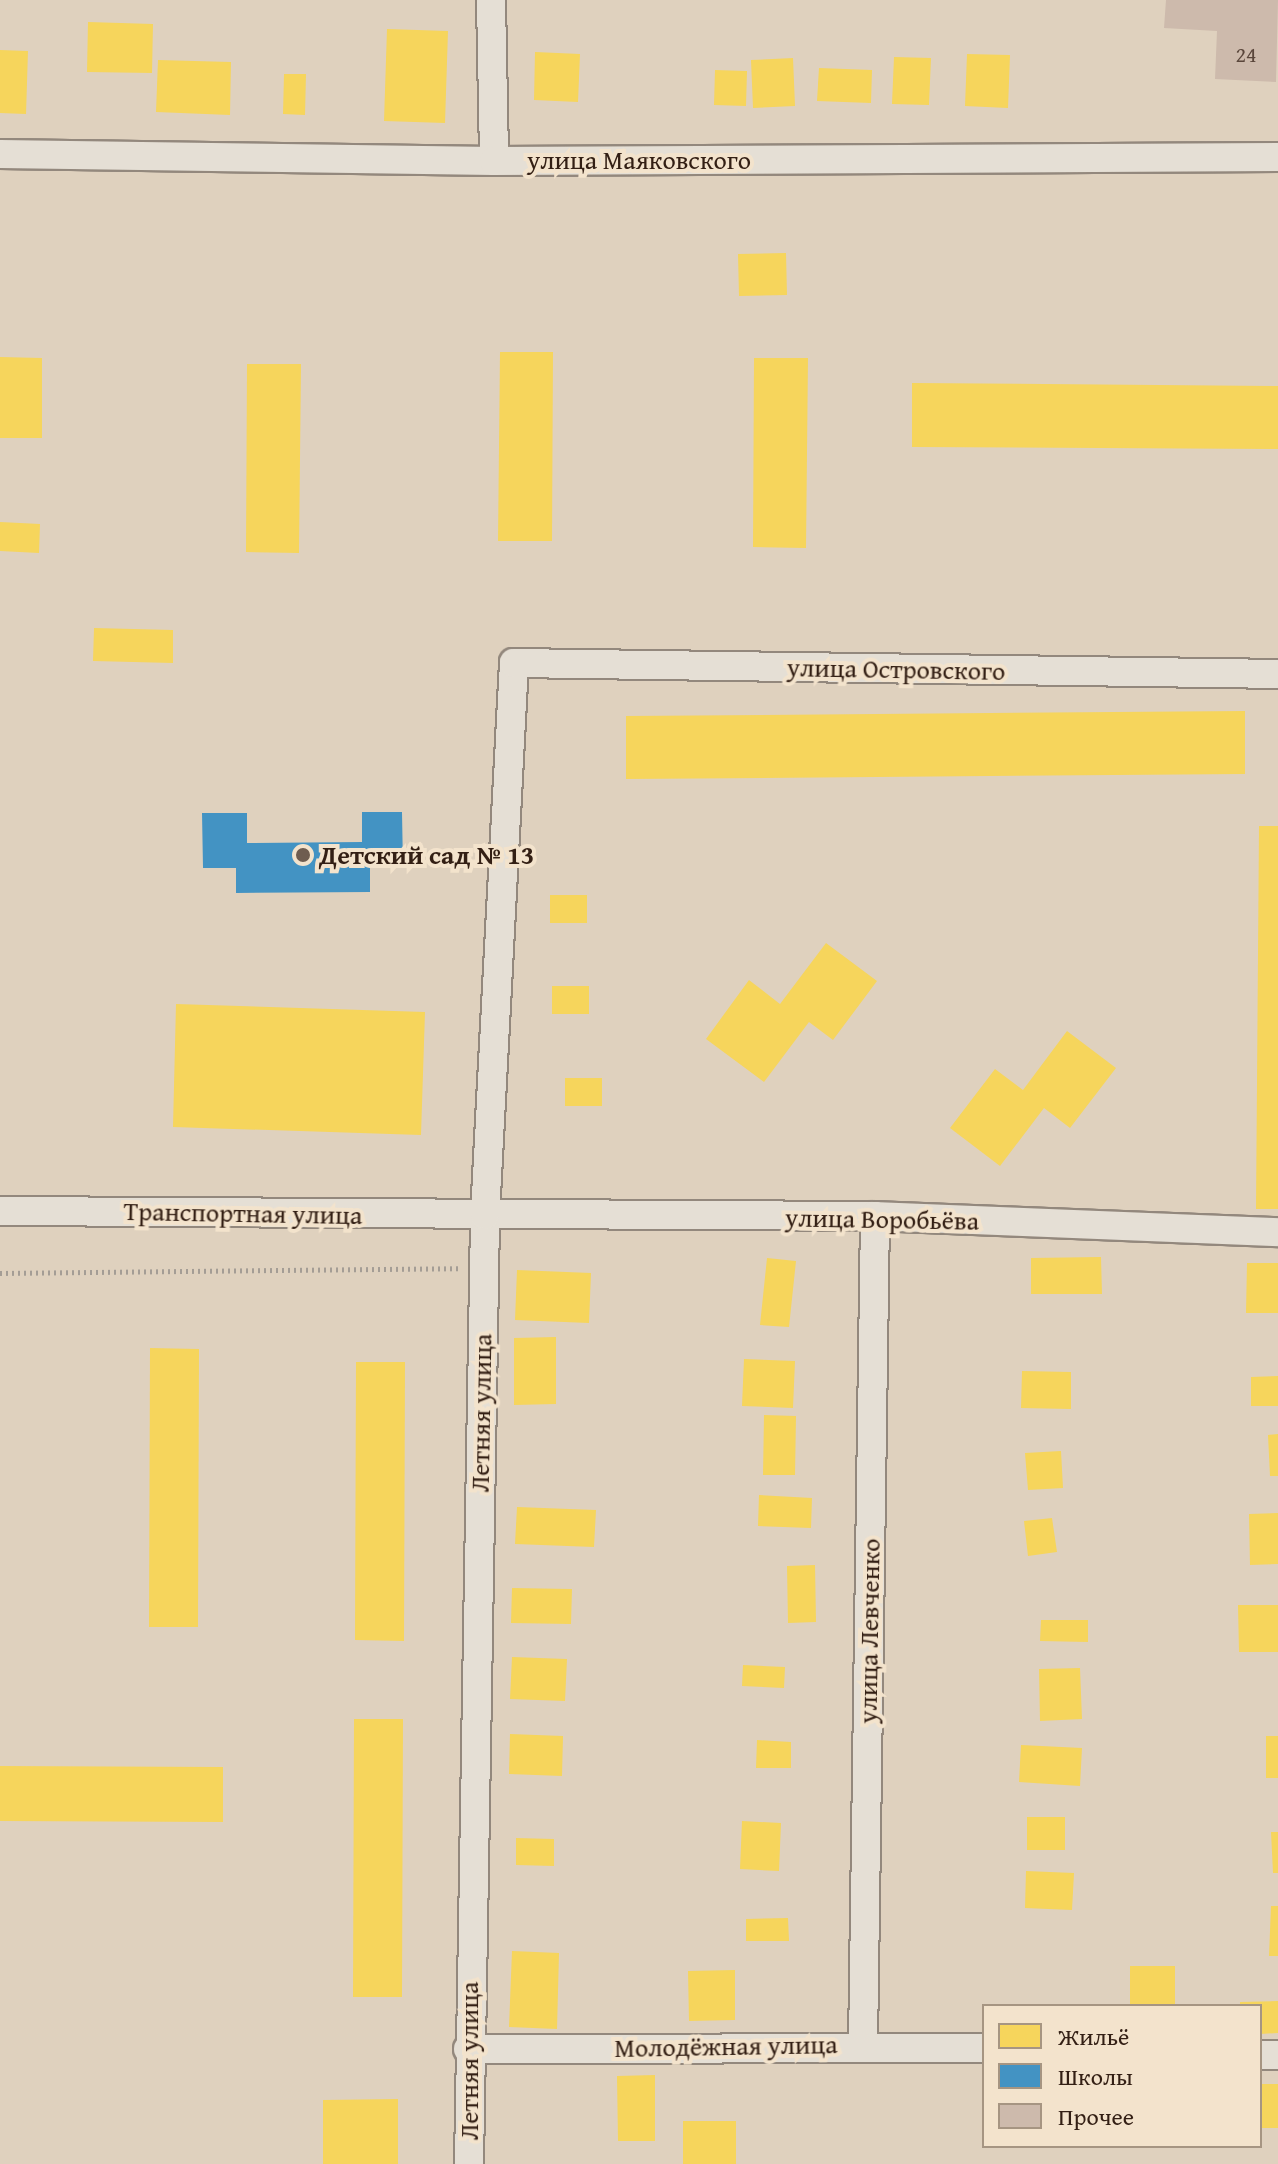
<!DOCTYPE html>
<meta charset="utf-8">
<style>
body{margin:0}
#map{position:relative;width:1278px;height:2164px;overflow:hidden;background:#dfd1be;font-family:"Gentium Book Plus",serif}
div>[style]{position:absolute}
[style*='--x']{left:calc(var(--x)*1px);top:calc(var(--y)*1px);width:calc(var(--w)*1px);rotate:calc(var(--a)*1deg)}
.homes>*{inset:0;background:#f6d55c}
.schools>*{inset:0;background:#4393c3}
.building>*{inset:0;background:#cdbaac}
.path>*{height:5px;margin-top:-2.5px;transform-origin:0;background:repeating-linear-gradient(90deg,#a49d95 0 2px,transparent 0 6px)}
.roads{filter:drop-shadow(2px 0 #93887d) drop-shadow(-2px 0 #93887d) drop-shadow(0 2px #93887d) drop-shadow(0 -2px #93887d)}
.minor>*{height:28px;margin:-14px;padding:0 14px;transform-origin:14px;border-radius:14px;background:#e5dfd5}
.dots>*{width:22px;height:22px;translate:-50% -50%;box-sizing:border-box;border:4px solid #f3e3cc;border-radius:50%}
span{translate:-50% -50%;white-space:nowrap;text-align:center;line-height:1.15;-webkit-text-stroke:8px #f3e3cc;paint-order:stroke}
.number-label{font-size:22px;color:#5a463b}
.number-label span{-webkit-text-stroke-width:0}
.street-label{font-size:26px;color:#331f14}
.poi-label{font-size:26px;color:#331f14;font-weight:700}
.left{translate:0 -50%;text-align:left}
.legend{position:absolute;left:982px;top:2004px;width:280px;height:144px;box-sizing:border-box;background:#f3e3cc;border:2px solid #a69582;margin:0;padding:10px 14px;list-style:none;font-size:24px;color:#331f14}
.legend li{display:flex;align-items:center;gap:16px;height:40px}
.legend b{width:40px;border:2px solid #a69582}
</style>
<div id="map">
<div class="homes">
<div style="clip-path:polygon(88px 22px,153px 24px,152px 73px,87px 72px)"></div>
<div style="clip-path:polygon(387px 29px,448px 31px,445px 123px,384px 121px)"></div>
<div style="clip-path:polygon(0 50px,28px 51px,26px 114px,0 113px)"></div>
<div style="clip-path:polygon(535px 52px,580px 54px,578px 102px,534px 100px)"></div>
<div style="clip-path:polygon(967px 54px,1010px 55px,1008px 108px,965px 106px)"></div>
<div style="clip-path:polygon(894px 57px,931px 58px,929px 105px,892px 104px)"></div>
<div style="clip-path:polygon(793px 58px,795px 106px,753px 108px,751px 60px)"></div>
<div style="clip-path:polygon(158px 60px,231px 62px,230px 115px,156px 112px)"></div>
<div style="clip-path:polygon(819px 68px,872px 70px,871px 103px,817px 101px)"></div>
<div style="clip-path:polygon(715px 70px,747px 71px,746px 106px,714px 105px)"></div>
<div style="clip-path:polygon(284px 74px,306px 74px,305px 115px,283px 114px)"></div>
<div style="clip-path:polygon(786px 253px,787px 295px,739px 296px,738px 254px)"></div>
<div style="clip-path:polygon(500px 352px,553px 352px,552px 541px,498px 541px)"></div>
<div style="clip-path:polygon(0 357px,42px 358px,42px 438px,0 438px)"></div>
<div style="clip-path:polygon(754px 358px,808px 358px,806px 548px,753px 547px)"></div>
<div style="clip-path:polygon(247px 364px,301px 364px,299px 553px,246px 552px)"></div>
<div style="clip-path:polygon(912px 383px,1278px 386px,1278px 449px,912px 447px)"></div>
<div style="clip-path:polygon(0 522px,40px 524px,39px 553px,0 551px)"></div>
<div style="clip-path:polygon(94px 628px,173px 630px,173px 663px,93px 661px)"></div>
<div style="clip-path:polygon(1245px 711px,1245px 774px,626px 779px,626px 716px)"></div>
<div style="clip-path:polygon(1259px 826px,1278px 826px,1278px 1209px,1256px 1209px)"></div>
<div style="clip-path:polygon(550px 895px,587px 895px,587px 923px,550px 923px)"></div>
<div style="clip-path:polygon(826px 943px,877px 981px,833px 1040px,809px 1022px,764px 1082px,706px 1039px,749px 980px,780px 1004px)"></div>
<div style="clip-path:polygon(552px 986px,589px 986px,589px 1014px,552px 1014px)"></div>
<div style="clip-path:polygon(176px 1004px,425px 1012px,421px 1135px,173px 1127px)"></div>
<div style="clip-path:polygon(1067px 1031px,1116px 1068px,1070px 1128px,1044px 1108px,1000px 1166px,950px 1128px,995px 1069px,1023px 1090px)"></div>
<div style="clip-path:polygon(565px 1078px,602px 1078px,602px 1106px,565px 1106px)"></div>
<div style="clip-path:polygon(1101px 1257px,1102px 1294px,1031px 1294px,1031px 1258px)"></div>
<div style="clip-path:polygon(767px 1258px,796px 1261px,789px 1327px,760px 1325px)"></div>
<div style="clip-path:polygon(1247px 1263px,1278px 1263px,1278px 1313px,1246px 1313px)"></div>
<div style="clip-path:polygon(517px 1270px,591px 1273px,589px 1323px,515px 1320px)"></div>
<div style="clip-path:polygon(556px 1337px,556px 1404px,514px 1405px,514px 1338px)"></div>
<div style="clip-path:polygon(150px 1348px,199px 1349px,198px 1627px,149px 1627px)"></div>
<div style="clip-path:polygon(744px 1359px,795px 1361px,793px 1408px,742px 1406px)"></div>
<div style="clip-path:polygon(356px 1362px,405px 1362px,404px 1641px,355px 1640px)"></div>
<div style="clip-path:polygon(1022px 1371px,1071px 1372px,1071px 1409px,1021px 1408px)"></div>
<div style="clip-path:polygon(1278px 1376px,1278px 1406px,1251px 1406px,1251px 1377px)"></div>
<div style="clip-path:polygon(764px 1415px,796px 1416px,795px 1475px,763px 1475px)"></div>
<div style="clip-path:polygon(1278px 1434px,1278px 1476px,1270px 1476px,1268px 1435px)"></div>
<div style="clip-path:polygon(1061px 1451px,1063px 1488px,1028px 1490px,1025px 1453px)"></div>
<div style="clip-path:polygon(759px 1495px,812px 1498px,811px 1528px,758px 1526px)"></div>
<div style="clip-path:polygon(517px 1507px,596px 1510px,594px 1547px,515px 1544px)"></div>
<div style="clip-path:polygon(1278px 1513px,1278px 1564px,1250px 1565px,1249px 1514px)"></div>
<div style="clip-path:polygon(1052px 1518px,1057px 1552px,1028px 1556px,1024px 1521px)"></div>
<div style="clip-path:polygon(815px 1565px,816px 1622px,788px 1623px,787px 1566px)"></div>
<div style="clip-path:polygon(512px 1588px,572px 1589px,571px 1624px,511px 1623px)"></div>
<div style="clip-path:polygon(1238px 1605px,1278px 1605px,1278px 1652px,1239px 1652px)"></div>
<div style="clip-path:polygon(1041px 1620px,1088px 1620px,1088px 1642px,1040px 1641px)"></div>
<div style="clip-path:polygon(512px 1657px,567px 1659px,565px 1701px,510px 1699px)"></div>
<div style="clip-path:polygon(743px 1665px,785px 1667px,784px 1688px,742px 1686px)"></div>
<div style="clip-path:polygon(1080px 1668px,1082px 1719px,1040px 1721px,1039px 1669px)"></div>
<div style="clip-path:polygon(354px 1719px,403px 1719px,402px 1997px,353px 1997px)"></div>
<div style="clip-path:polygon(510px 1734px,563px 1736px,562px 1776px,509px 1774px)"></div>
<div style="clip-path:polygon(1266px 1736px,1278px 1736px,1278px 1778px,1266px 1778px)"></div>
<div style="clip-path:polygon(757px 1740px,791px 1742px,791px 1768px,756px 1768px)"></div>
<div style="clip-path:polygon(1021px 1745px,1082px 1748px,1080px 1786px,1019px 1782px)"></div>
<div style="clip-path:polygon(0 1766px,223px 1767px,223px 1822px,0 1821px)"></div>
<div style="clip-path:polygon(1027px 1817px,1065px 1817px,1065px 1850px,1027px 1850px)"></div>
<div style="clip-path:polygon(742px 1821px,781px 1823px,779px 1871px,740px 1869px)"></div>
<div style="clip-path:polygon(1271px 1832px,1278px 1832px,1278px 1873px,1273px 1873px)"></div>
<div style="clip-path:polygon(516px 1838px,554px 1839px,554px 1866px,516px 1865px)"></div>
<div style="clip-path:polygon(1026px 1871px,1074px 1873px,1072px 1910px,1025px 1908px)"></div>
<div style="clip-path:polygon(1271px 1906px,1278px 1906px,1278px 1956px,1269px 1956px)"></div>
<div style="clip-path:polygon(788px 1918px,789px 1941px,746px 1941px,746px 1919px)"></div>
<div style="clip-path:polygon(512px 1951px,559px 1953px,557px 2029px,509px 2027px)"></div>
<div style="clip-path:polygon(1130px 1966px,1175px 1966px,1175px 2006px,1130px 2006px)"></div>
<div style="clip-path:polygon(735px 1970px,735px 2020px,689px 2021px,688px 1971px)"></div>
<div style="clip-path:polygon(1278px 2001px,1278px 2033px,1260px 2034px,1260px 2006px,1240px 2006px,1240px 2002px)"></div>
<div style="clip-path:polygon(655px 2075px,655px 2141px,618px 2141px,617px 2076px)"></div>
<div style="clip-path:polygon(1261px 2084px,1278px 2084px,1278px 2128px,1261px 2128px)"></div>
<div style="clip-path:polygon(398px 2099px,398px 2164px,323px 2164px,323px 2100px)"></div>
<div style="clip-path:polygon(683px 2121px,736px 2121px,736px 2164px,683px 2164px)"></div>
</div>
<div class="schools">
<div style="clip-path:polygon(362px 812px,402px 812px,403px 867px,370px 867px,370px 892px,236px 893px,236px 868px,203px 868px,202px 813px,247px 813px,247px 843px,362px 842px)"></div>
</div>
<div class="building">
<div style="clip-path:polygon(1166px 0,1278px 0,1276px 82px,1215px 79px,1217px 31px,1164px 28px)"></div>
</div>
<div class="path">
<div style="--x:0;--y:1273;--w:459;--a:-0.6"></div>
</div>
<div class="roads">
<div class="minor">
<div style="--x:491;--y:0;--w:161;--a:88.9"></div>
<div style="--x:0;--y:154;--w:494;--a:0.8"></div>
<div style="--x:494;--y:161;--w:784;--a:-0.29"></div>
<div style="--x:0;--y:1211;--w:875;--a:0.33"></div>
<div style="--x:875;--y:1216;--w:403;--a:2.3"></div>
<div style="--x:863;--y:2045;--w:829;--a:-89.17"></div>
<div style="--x:468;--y:2049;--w:516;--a:-0.11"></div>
<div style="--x:1260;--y:2055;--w:18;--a:0"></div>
<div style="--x:469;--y:2164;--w:949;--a:-89.03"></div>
<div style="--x:485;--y:1215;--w:553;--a:-86.99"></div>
<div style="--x:514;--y:663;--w:764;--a:0.82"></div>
</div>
</div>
<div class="dots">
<div style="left:303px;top:855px;background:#6f5d50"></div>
</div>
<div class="number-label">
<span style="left:1246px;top:55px">24</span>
</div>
<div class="street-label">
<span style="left:639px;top:160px">улица Маяковского</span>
<span style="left:896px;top:669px;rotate:1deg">улица Островского</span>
<span style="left:243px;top:1213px;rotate:1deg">Транспортная улица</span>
<span style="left:882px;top:1219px;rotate:1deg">улица Воробьёва</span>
<span style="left:481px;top:1413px;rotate:-89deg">Летняя улица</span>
<span style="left:869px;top:1631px;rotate:-89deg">улица Левченко</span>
<span style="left:726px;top:2046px;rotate:-1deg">Молодёжная улица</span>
<span style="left:469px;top:2061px;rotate:-90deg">Летняя улица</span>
</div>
<div class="poi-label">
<span class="left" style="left:319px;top:855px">Детский сад № 13</span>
</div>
<ul class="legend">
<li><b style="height:22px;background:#f6d55c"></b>Жильё</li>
<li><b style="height:22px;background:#4393c3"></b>Школы</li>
<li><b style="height:22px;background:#cdbaac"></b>Прочее</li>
</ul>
</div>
